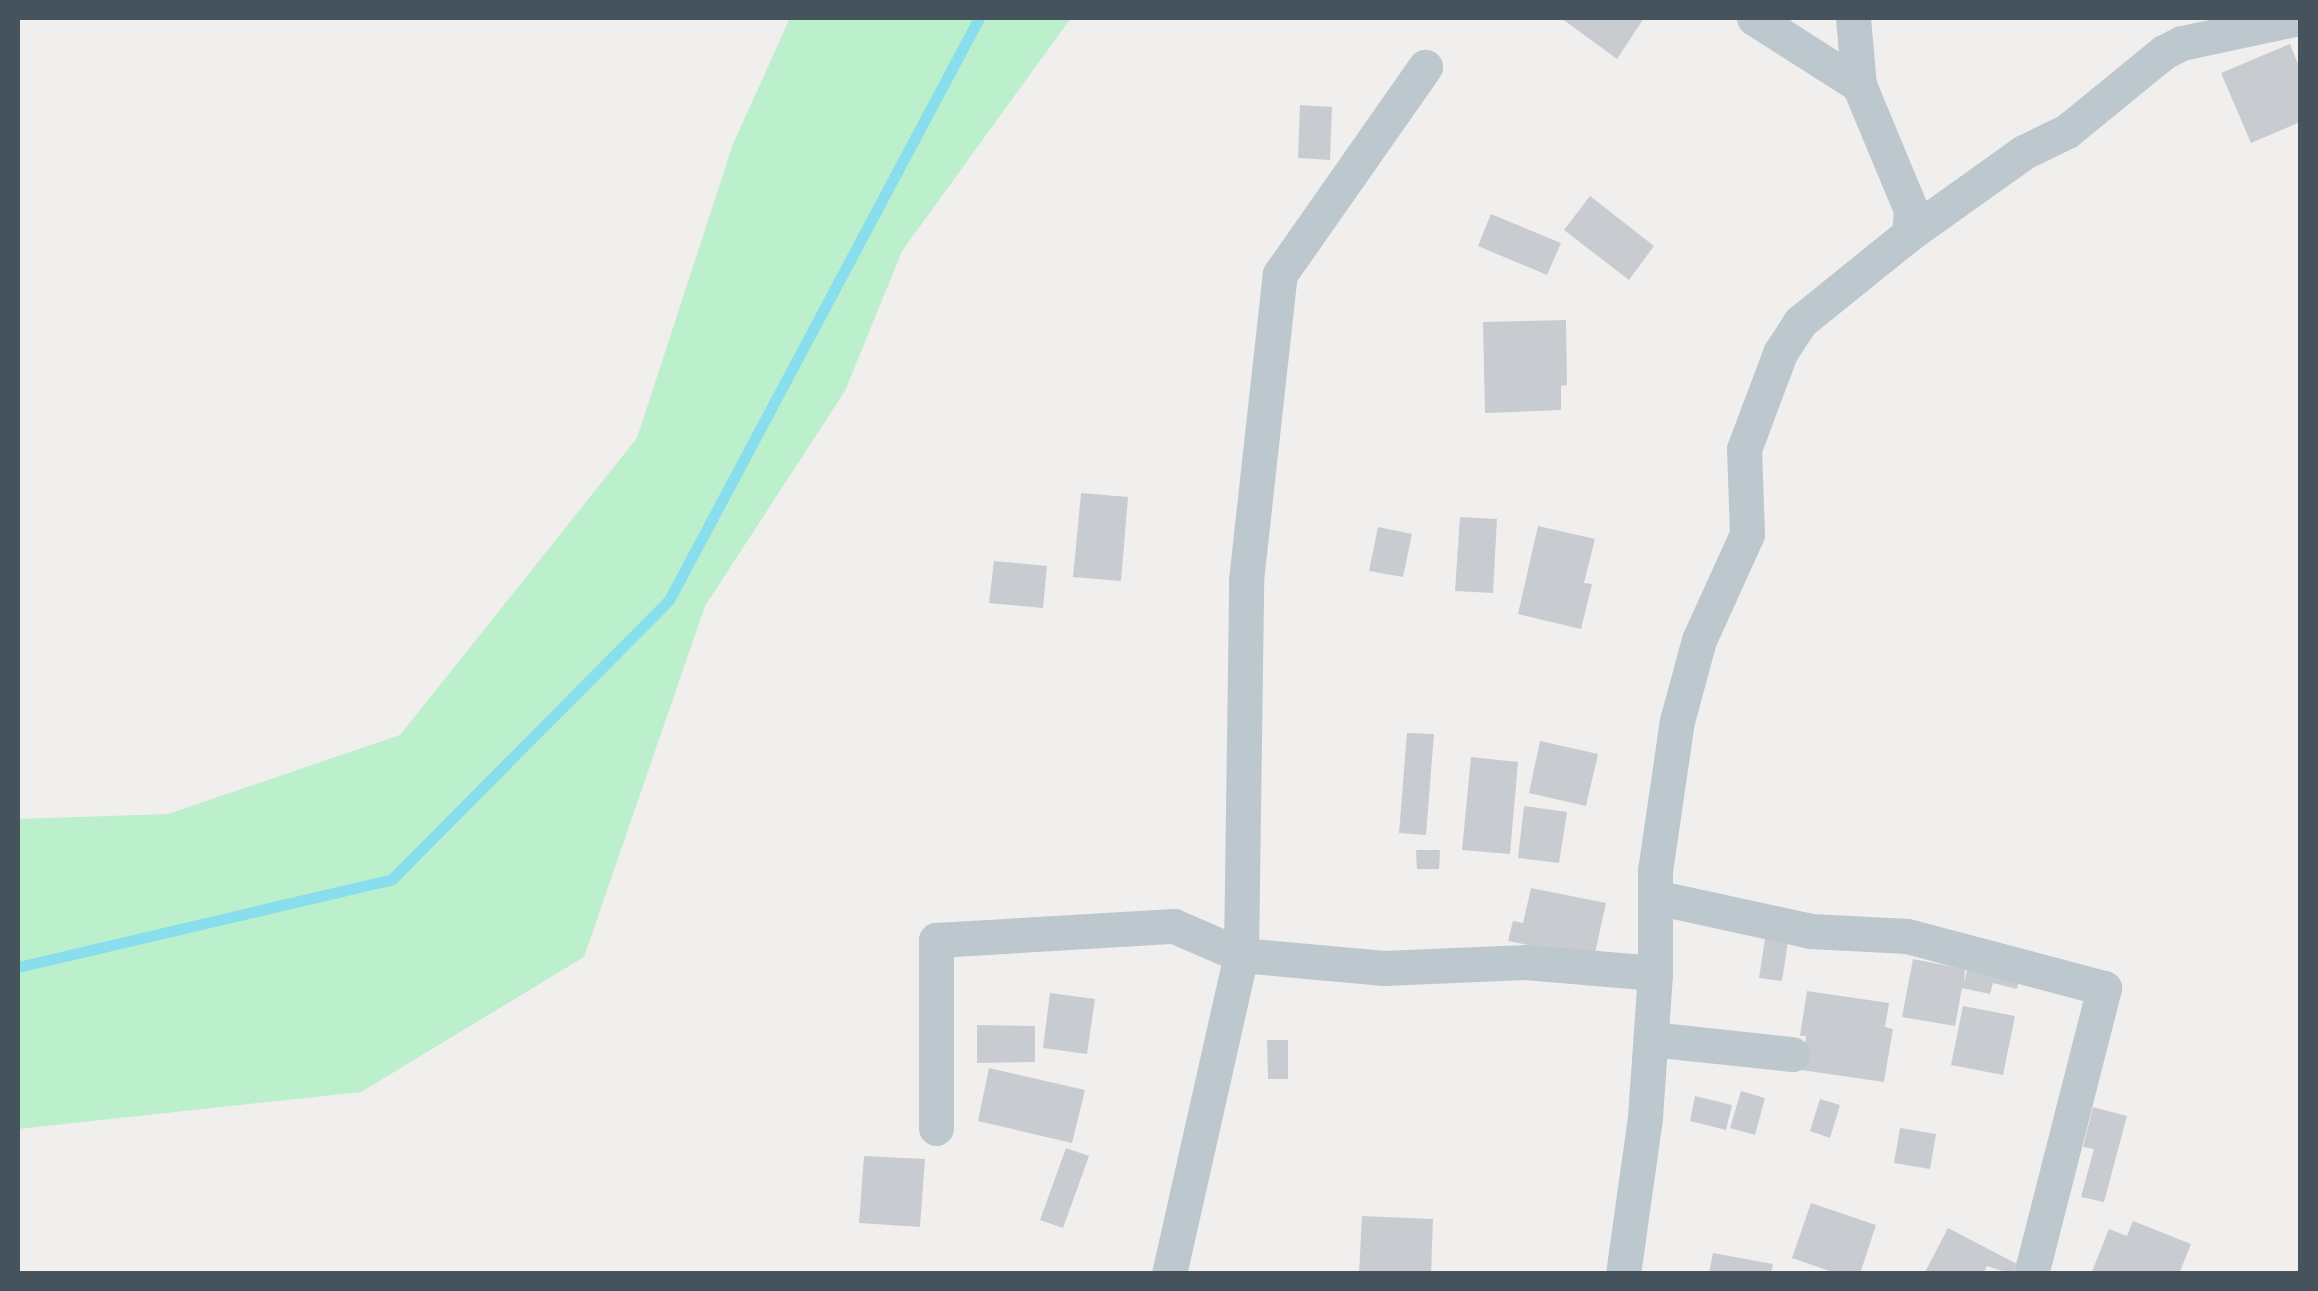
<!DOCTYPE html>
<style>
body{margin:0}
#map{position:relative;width:2318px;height:1291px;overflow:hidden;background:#f1eeee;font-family:"Archivo Narrow",sans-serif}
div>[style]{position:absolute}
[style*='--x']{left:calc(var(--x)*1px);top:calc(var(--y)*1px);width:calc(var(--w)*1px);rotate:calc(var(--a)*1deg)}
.green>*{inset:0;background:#bcefcc}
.stream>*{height:11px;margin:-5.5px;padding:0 5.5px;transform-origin:5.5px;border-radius:5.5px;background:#88deed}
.building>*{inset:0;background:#c8ccd1}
.minor>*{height:35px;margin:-17.5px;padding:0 17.5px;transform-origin:17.5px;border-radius:17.5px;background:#bcc7ce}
span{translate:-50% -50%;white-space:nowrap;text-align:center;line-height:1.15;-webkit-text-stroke:10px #fff;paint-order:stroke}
.frame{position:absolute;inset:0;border:20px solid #46535c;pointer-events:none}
</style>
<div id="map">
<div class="green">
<div style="clip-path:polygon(790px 18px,1071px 18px,902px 251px,845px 391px,705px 606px,584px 957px,361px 1092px,18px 1129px,18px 819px,168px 814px,400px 735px,637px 438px,733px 144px)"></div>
</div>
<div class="stream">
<div style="--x:18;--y:967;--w:384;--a:-13.2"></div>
<div style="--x:392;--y:879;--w:393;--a:-45.2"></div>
<div style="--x:669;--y:600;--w:659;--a:-61.96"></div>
</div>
<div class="building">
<div style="clip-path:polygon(1561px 18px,1644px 18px,1617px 59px)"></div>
<div style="clip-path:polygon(2290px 44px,2300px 69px,2300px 122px,2251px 143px,2221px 73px)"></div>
<div style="clip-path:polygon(1300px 105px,1332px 107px,1330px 160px,1298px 158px)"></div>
<div style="clip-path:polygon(1590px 196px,1654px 246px,1629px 280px,1564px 230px)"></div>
<div style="clip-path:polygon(1491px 214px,1561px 243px,1547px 275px,1478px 246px)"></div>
<div style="clip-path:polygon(1566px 320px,1567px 385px,1561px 386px,1561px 410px,1485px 413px,1483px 322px)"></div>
<div style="clip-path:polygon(1081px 493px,1128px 497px,1121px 581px,1073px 577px)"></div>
<div style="clip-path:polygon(1460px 517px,1497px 519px,1493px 593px,1455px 591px)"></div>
<div style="clip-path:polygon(1538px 526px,1595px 539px,1584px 583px,1592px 584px,1581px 629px,1518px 614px)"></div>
<div style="clip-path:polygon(1378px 527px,1412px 534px,1403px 577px,1369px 571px)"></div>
<div style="clip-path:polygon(994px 561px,1047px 566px,1043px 608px,989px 603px)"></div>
<div style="clip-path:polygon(1407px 733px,1434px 734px,1426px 835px,1399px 833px)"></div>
<div style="clip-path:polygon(1540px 741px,1598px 754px,1586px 806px,1529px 793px)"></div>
<div style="clip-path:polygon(1471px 757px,1518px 762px,1510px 854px,1462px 850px)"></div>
<div style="clip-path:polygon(1524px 806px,1567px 812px,1559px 863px,1518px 858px)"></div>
<div style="clip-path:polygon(1416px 850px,1440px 850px,1439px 869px,1417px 869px)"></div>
<div style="clip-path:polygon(1531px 888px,1606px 903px,1594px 958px,1508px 941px,1513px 921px,1523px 923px)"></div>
<div style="clip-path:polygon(1767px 926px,1790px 929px,1782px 981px,1759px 978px)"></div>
<div style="clip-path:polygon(1913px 959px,1965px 969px,1964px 984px,1969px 960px,2021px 972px,2017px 989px,1993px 983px,1990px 994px,1962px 988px,1955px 1026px,1902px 1017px)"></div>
<div style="clip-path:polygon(1807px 991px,1889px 1003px,1885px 1027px,1893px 1029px,1884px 1082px,1801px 1070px,1806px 1036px,1800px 1036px)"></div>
<div style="clip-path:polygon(1050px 993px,1095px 999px,1087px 1054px,1043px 1048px)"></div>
<div style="clip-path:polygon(1963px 1006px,2015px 1016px,2003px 1075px,1951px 1065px)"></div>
<div style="clip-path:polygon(977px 1025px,1035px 1026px,1035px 1062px,977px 1063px)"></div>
<div style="clip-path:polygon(1267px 1040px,1288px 1040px,1288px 1079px,1268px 1079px)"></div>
<div style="clip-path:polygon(989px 1068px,1085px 1090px,1072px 1143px,978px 1121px)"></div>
<div style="clip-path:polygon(1741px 1091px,1765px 1098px,1755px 1135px,1730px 1128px)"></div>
<div style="clip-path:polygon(1695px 1096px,1732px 1105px,1726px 1130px,1690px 1121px)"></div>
<div style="clip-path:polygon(1820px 1099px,1840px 1105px,1830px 1138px,1810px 1131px)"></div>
<div style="clip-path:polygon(2093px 1107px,2127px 1116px,2104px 1202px,2081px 1197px,2094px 1149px,2083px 1147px)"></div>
<div style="clip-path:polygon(1900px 1128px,1936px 1134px,1930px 1169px,1894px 1163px)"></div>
<div style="clip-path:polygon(1066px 1148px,1089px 1156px,1063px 1228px,1040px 1220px)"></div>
<div style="clip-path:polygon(864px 1156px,925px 1159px,920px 1227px,859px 1223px)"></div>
<div style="clip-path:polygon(1811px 1203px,1876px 1225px,1860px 1274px,1838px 1274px,1792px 1258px)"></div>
<div style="clip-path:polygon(1362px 1216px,1433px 1219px,1431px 1274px,1359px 1274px)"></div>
<div style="clip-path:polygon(2133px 1221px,2191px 1244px,2179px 1274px,2091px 1274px,2109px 1229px,2127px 1236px)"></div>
<div style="clip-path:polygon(1948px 1228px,2017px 1264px,2012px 1274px,1987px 1266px,1983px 1274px,1924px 1274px)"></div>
<div style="clip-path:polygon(1713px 1253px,1773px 1264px,1771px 1274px,1709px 1274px)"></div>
</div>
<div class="minor">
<div style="--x:1754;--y:18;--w:125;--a:32.5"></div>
<div style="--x:1853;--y:18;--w:67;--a:84.9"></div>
<div style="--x:1859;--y:85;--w:135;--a:67.4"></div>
<div style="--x:1911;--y:210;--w:24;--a:95"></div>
<div style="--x:1655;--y:897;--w:160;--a:12.3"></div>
<div style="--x:1811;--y:931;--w:96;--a:3"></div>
<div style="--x:1907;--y:936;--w:204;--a:14.8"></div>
<div style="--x:2104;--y:988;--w:295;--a:104.3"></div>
<div style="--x:1651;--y:1039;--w:142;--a:6.1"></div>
<div style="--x:936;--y:1128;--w:188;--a:-90"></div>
<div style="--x:936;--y:940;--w:238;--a:-3.4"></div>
<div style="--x:1174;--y:926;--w:73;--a:23.4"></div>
<div style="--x:1241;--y:955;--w:144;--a:5.2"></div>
<div style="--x:1384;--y:968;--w:142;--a:-2.4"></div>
<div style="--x:1526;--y:962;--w:129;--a:4.9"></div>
<div style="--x:1169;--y:1274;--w:327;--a:-77.3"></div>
<div style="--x:1241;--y:955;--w:375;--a:-89.2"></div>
<div style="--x:1246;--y:580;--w:308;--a:-83.7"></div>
<div style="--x:1280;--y:274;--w:253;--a:-55"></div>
<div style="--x:1623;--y:1274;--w:159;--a:-82"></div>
<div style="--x:1645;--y:1117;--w:144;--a:-86"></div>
<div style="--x:1655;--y:973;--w:102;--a:-90"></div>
<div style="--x:1655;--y:871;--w:152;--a:-81.7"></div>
<div style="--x:1677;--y:721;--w:84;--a:-74.8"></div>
<div style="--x:1699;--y:640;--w:116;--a:-65.6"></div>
<div style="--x:1747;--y:534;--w:85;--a:-92"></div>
<div style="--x:1744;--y:449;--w:103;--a:-69.4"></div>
<div style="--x:1780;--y:353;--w:37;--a:-57"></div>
<div style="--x:1800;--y:322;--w:140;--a:-38.9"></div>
<div style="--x:1909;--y:234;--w:141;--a:-35.5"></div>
<div style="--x:2024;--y:152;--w:48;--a:-26"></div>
<div style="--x:2067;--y:131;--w:125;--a:-39.2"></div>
<div style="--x:2164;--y:52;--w:20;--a:-27"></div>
<div style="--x:2182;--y:43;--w:120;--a:-12.1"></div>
</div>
<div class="frame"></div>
</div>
